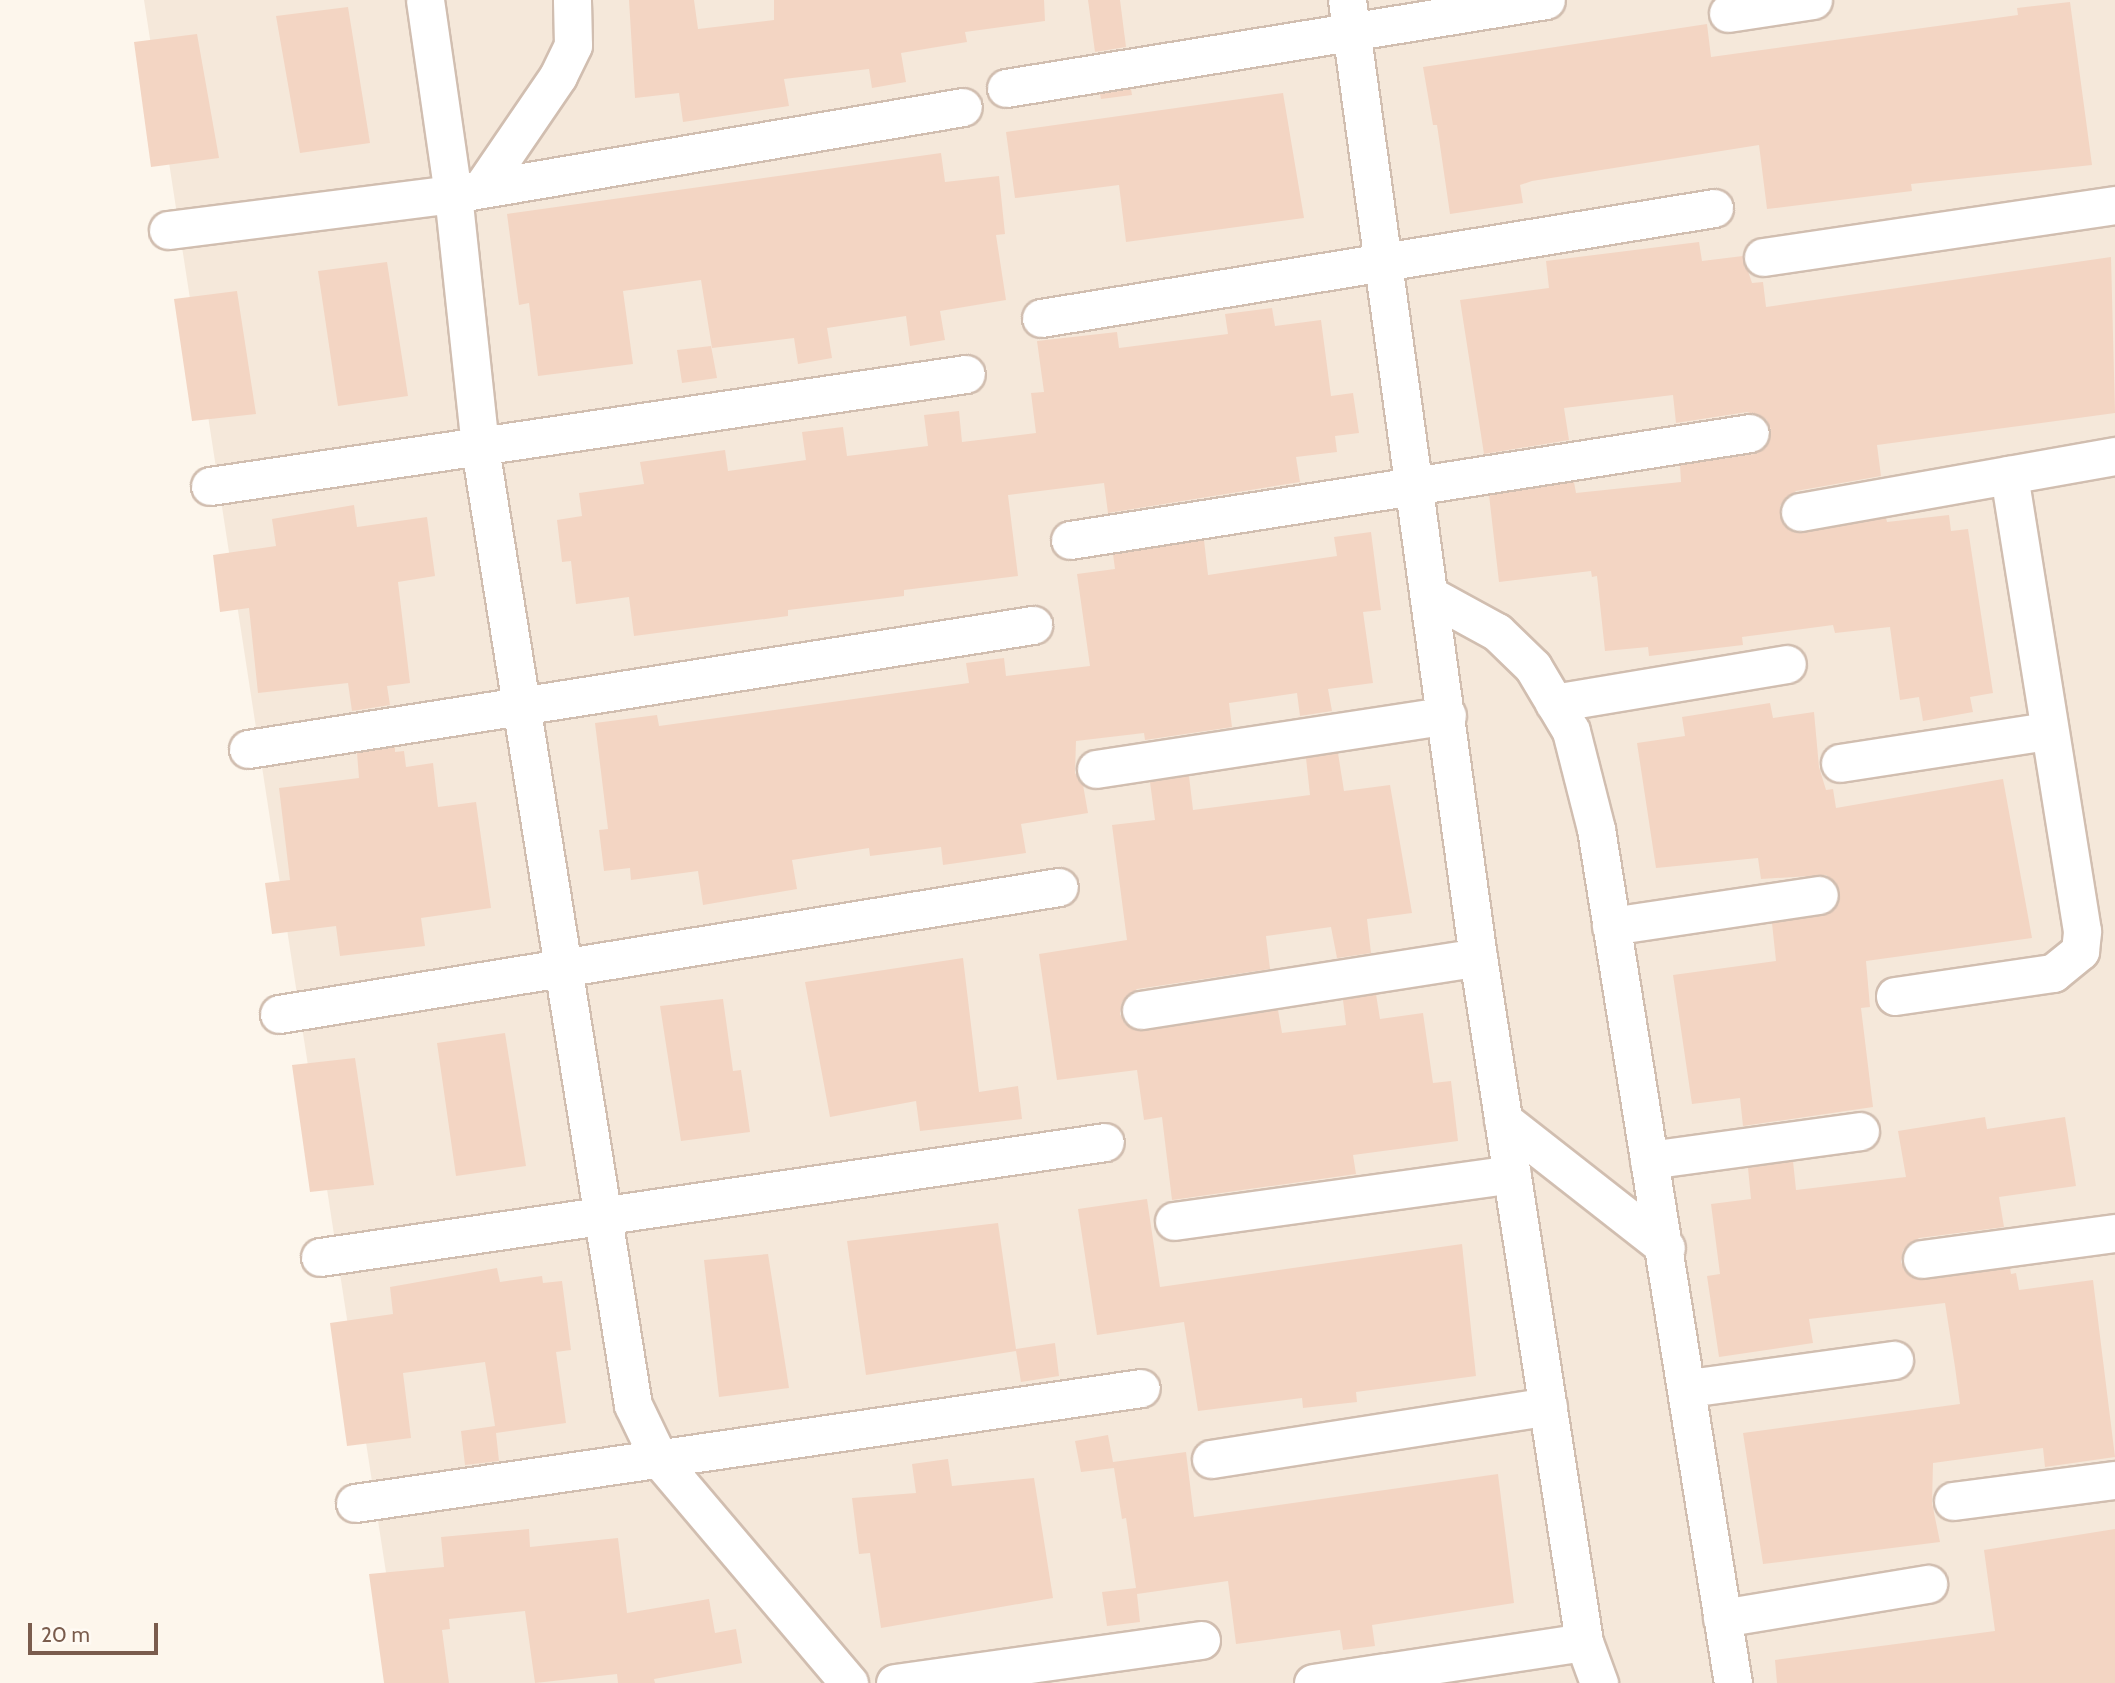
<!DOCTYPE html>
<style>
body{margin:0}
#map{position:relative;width:2115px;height:1683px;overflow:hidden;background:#fdf6ec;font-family:Cabin,sans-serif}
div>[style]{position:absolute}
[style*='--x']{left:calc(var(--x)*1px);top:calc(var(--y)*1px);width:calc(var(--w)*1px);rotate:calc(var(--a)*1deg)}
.residential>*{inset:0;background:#f5e8da}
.building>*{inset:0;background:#f3d5c3}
.roads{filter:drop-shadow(2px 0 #d1beb0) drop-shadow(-2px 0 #d1beb0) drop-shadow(0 2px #d1beb0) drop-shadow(0 -2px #d1beb0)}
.minor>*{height:37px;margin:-18.5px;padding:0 18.5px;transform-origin:18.5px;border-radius:18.5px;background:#fff}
span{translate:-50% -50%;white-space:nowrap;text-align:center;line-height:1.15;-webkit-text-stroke:6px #fffaf3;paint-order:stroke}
.scale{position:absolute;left:28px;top:1623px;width:130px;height:32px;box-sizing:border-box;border:4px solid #7a5c4d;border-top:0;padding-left:9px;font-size:21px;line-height:24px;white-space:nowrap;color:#7a5c4d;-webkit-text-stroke:5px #fffaf3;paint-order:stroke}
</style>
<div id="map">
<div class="residential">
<div style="clip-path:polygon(144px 0,2115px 0,2115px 1683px,403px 1683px)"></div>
</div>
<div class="building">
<div style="clip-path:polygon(629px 0,694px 0,698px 29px,774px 20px,774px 0,1044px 0,1045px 21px,965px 32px,967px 42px,901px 53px,906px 82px,872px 88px,869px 69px,784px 79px,789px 106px,683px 122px,679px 93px,635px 98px)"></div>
<div style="clip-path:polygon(1088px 0,1120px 0,1126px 47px,1095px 52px)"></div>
<div style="clip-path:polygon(2070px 2px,2092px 165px,1911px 184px,1912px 191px,1767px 209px,1759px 145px,1532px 181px,1520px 185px,1523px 203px,1450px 214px,1437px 125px,1433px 125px,1423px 67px,1707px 24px,1711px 57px,2018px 15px,2017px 8px)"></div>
<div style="clip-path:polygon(348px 7px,370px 143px,300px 153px,276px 16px)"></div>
<div style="clip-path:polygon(197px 34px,219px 158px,151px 167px,134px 42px)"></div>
<div style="clip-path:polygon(1131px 89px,1132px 95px,1101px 99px,1100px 94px)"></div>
<div style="clip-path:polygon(1283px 93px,1304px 218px,1126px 242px,1119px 185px,1015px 198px,1006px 132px)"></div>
<div style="clip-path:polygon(941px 153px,945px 182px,999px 176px,1005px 234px,996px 235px,1006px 300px,940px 311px,945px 340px,910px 346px,906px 316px,827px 328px,832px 358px,798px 364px,794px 338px,712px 348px,701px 280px,623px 291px,633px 364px,538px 376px,529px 303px,519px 305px,507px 214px)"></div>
<div style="clip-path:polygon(1699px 242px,1702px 261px,1743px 256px,1752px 283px,1763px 282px,1766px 307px,2111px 257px,2115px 413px,1877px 445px,1881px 476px,1796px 491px,1780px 506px,1784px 525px,1794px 532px,1886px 518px,1887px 522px,1949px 515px,1951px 531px,1968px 529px,1993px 693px,1970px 697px,1973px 712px,1923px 721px,1919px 697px,1900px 700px,1890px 627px,1835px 633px,1833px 625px,1742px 637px,1743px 645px,1649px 656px,1648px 647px,1605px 651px,1597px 576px,1592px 577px,1591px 571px,1499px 582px,1489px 495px,1574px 482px,1576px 493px,1681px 482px,1680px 465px,1754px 454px,1764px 449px,1771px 430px,1766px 419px,1747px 412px,1676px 423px,1673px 395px,1564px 408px,1569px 440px,1484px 454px,1460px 300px,1549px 288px,1546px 261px)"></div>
<div style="clip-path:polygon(387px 262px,408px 396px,338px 406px,318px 271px)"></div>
<div style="clip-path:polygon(237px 291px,256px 414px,192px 421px,174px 299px)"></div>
<div style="clip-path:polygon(1272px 308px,1275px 326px,1321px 320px,1331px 396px,1353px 393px,1359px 433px,1335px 436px,1337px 452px,1296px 457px,1300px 482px,1108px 513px,1104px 483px,1008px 495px,1018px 576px,904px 590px,904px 596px,788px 610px,788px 616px,634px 636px,629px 597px,576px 604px,571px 561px,562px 562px,557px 520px,582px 516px,579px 493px,644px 484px,640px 462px,725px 450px,728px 471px,806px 460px,802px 432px,843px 427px,847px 456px,928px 446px,924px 415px,959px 411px,962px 442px,1036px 433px,1031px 393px,1044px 392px,1037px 341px,1117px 332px,1119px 348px,1228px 334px,1225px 314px)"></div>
<div style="clip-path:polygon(711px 346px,717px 378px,682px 383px,677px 350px)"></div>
<div style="clip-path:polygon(354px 505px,357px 527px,427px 517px,435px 576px,398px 582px,410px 683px,387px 686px,390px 705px,352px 711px,348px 683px,258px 693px,249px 608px,220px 612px,213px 555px,276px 546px,272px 519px)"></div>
<div style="clip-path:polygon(1371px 532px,1381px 610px,1363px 612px,1373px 683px,1328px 689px,1332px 711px,1300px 716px,1297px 693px,1229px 703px,1232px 727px,1145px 740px,1144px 733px,1076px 741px,1075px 773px,1083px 785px,1088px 813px,1021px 824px,1026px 853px,943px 865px,941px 847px,870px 856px,869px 848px,792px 860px,797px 889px,703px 905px,698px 871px,631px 880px,630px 868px,604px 871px,599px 830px,608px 829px,595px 723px,657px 715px,659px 726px,969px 683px,966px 663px,1004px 658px,1006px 676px,1090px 666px,1077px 574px,1115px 569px,1113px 554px,1204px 540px,1208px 575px,1337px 556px,1334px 537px)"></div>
<div style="clip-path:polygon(1770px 703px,1773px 718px,1814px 712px,1819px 767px,1826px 790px,1833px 789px,1836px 808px,2003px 779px,2032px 938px,1866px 961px,1870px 1007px,1861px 1008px,1873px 1107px,1743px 1126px,1740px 1098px,1692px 1104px,1673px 975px,1776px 961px,1772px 923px,1831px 912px,1840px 891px,1826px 875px,1761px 879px,1758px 858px,1656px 868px,1637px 743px,1685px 736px,1682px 717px)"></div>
<div style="clip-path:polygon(395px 747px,395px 752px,404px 751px,406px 767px,433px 763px,438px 807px,476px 802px,491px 908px,421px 918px,425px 946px,340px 956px,336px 926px,272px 934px,265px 883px,290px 880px,279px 788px,359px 778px,357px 753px)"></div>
<div style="clip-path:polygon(1338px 753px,1344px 791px,1390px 785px,1412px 913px,1367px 919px,1371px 953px,1337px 958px,1331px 927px,1266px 936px,1270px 969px,1137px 989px,1122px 1002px,1120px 1014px,1125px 1024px,1144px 1031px,1278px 1010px,1282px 1033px,1346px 1025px,1343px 1000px,1376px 994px,1380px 1019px,1423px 1013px,1433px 1083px,1451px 1081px,1458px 1141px,1353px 1155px,1356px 1174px,1172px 1200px,1162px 1117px,1144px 1120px,1137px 1070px,1057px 1080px,1039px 954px,1127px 940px,1112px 825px,1155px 820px,1150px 782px,1189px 776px,1193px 810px,1310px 795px,1306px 758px)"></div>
<div style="clip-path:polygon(963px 958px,979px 1092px,1018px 1086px,1022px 1119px,920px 1131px,916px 1101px,830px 1117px,805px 982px)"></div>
<div style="clip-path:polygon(723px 999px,733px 1071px,741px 1070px,750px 1132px,681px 1141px,660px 1006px)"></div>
<div style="clip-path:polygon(505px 1033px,526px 1166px,456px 1176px,437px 1043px)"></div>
<div style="clip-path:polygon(355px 1058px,374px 1185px,310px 1192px,292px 1065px)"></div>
<div style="clip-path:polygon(1985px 1117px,1987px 1129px,2065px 1117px,2076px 1186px,1999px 1197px,2004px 1227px,1919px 1238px,1903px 1250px,1901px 1262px,1906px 1272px,1924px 1280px,2010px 1268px,2011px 1274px,2016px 1273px,2019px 1290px,2093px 1280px,2115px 1457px,2045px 1467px,2043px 1448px,1933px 1463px,1932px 1503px,1940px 1542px,1763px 1564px,1743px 1433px,1960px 1404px,1955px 1367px,1945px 1303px,1809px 1319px,1813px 1343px,1719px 1357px,1707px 1276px,1720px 1274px,1711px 1204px,1751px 1199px,1748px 1168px,1793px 1161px,1796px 1190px,1906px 1177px,1898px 1131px)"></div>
<div style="clip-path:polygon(1147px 1199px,1160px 1287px,1462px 1244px,1476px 1376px,1356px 1392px,1357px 1402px,1303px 1408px,1302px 1398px,1198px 1411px,1184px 1322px,1097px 1335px,1078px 1209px)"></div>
<div style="clip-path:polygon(998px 1223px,1016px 1349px,1055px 1343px,1059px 1376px,1021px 1382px,1016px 1351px,866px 1375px,847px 1241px)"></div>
<div style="clip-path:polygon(768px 1254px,789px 1388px,719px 1397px,704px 1260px)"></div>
<div style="clip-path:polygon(497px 1268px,500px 1282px,542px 1276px,543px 1283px,562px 1281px,571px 1350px,556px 1352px,566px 1423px,496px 1433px,499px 1461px,465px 1465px,461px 1431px,495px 1426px,485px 1362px,403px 1373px,411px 1438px,347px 1446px,330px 1323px,393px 1314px,390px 1287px)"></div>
<div style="clip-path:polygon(1108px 1435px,1113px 1462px,1186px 1452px,1194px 1517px,1498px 1474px,1514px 1603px,1372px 1625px,1375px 1646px,1343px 1650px,1340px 1630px,1236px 1644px,1228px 1581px,1137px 1594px,1140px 1622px,1107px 1626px,1102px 1592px,1136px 1588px,1126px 1518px,1122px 1519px,1114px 1468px,1081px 1472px,1075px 1441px)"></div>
<div style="clip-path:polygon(948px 1459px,952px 1486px,1034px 1478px,1053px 1598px,881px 1628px,870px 1553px,859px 1554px,852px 1498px,916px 1493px,912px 1464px)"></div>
<div style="clip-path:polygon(529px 1529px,530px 1547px,618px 1538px,627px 1613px,709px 1599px,715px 1633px,736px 1629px,742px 1663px,654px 1679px,655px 1683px,618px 1683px,617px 1674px,535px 1683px,525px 1611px,449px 1619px,450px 1629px,442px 1630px,449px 1683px,384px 1683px,369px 1574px,444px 1567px,441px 1537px)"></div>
<div style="clip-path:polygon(2115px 1529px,2115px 1683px,1777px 1683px,1775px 1660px,1995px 1631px,1984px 1550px)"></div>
</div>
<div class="roads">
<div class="minor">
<div style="--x:425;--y:0;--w:196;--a:81.8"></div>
<div style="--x:453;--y:194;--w:255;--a:83.9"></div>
<div style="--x:480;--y:448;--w:969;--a:80.92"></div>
<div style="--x:633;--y:1405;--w:60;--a:64.3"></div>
<div style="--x:659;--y:1459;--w:294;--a:49.7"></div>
<div style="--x:1347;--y:0;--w:966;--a:82.21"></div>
<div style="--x:1478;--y:957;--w:693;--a:81.2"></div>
<div style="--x:1584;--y:1642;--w:44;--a:69.9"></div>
<div style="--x:1728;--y:13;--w:86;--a:-8.7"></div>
<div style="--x:1006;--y:88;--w:547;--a:-9.26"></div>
<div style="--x:481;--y:189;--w:137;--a:-55.7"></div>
<div style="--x:558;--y:76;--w:34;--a:-64"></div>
<div style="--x:573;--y:45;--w:45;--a:-91.3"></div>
<div style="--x:168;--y:230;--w:287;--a:-7.2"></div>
<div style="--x:453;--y:194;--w:517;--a:-9.68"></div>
<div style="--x:1763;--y:257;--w:356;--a:-8.4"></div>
<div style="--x:1041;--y:318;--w:682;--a:-9.28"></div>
<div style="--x:210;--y:486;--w:764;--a:-8.43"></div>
<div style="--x:1800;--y:512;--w:320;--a:-10.1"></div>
<div style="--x:1070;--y:540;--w:688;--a:-8.94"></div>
<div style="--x:1431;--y:596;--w:75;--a:28.6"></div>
<div style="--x:1497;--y:632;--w:50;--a:44.2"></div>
<div style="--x:1533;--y:667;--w:74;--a:59.3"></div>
<div style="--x:1571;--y:731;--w:101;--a:75.7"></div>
<div style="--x:1596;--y:829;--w:865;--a:80.89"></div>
<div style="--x:1554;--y:703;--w:236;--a:-9.5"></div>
<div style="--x:248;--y:749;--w:795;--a:-8.98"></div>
<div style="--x:1840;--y:763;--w:209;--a:-8.8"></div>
<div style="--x:1096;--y:769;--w:355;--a:-8.7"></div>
<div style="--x:1611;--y:926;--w:210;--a:-8.5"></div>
<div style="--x:1895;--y:996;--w:160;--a:-8.3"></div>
<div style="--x:2053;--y:973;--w:35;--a:-39"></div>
<div style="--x:2080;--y:951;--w:20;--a:-84"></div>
<div style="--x:2082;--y:931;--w:462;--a:-99.1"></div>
<div style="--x:1141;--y:1010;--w:341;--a:-8.9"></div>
<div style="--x:279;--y:1014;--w:790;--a:-9.25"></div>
<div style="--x:1503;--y:1120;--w:207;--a:38.1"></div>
<div style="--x:1649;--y:1160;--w:213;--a:-7.8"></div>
<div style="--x:1174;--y:1221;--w:341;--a:-7.9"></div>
<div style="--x:320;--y:1257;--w:793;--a:-8.33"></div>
<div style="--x:1922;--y:1259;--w:195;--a:-7.7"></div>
<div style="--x:1689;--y:1388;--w:207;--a:-7.8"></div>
<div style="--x:1211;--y:1459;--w:341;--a:-8.9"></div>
<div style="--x:1953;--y:1501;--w:163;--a:-7.4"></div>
<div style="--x:355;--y:1503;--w:794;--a:-8.32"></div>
<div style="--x:1722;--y:1618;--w:209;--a:-9.4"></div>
<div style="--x:895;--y:1683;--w:309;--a:-8"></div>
<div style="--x:1313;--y:1683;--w:274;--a:-8.6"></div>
</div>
</div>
<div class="scale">20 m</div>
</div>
